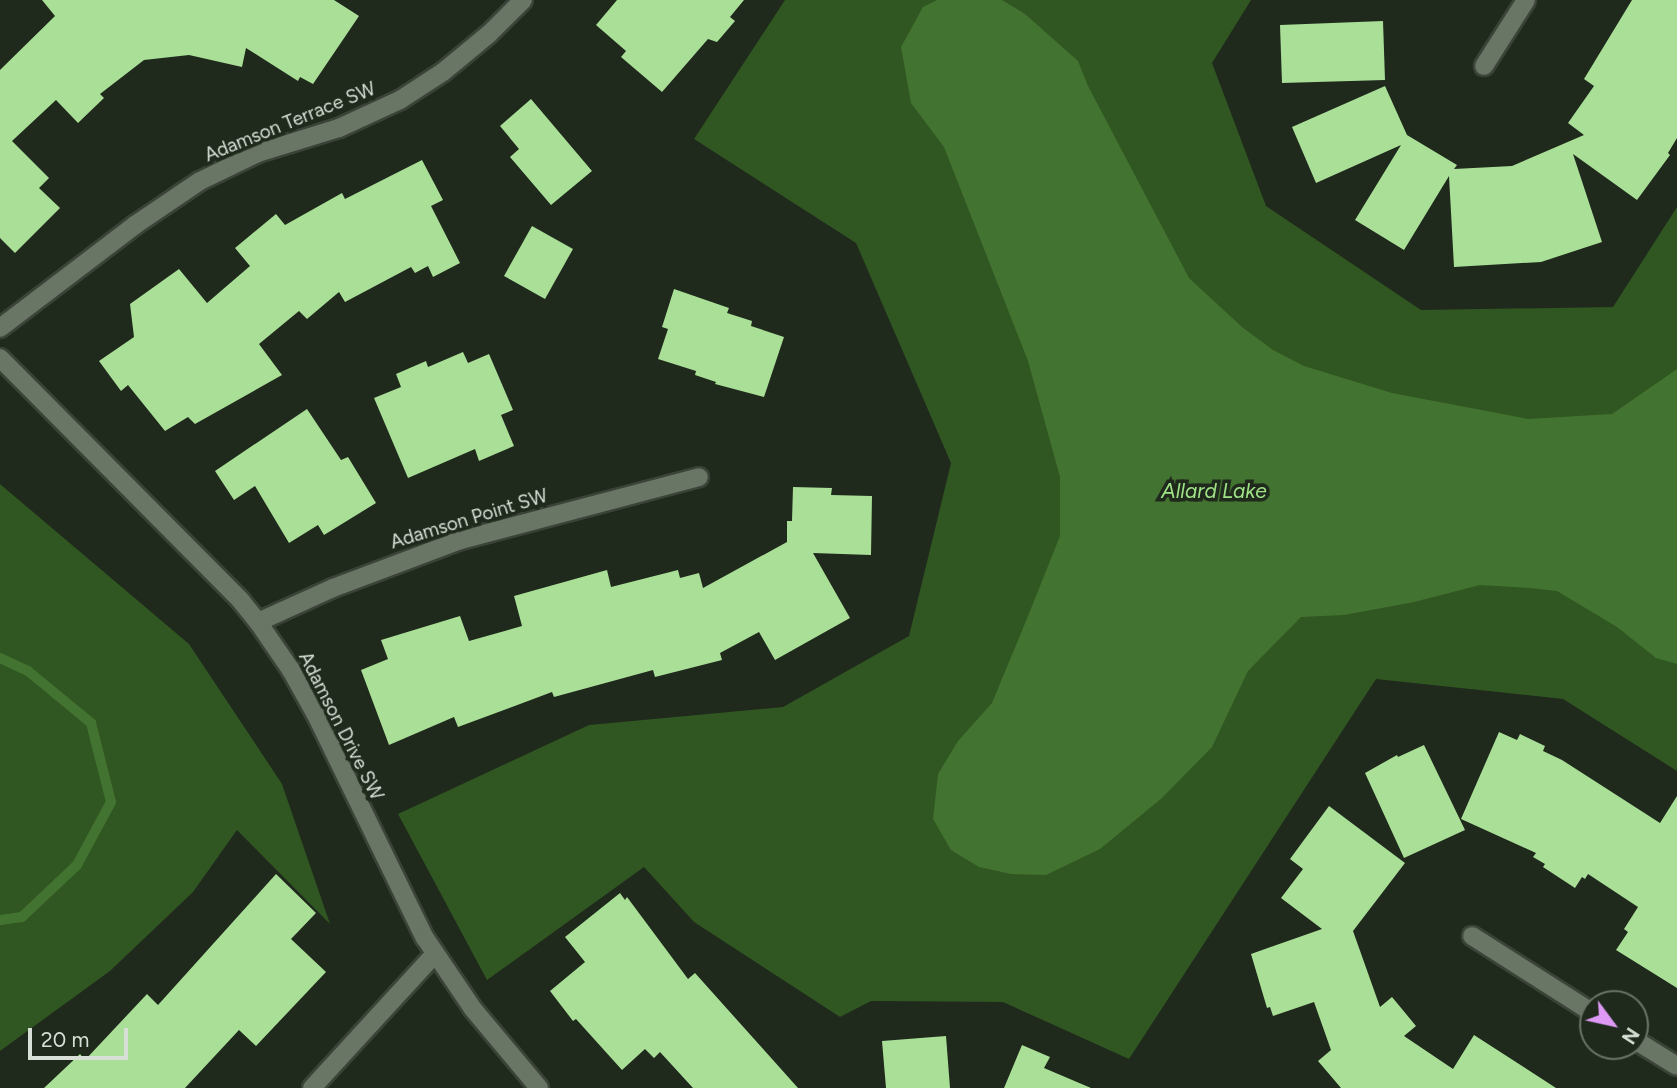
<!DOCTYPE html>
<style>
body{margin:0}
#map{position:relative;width:1677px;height:1088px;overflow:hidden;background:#1f291c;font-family:Figtree,sans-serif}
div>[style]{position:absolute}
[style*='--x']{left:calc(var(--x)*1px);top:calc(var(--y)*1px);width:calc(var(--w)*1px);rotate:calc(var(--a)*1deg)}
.green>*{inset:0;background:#305621}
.water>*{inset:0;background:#437331}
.stream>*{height:10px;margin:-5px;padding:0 5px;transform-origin:5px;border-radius:5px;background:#437331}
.building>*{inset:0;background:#aadf98}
.roads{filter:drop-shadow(2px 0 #3b4338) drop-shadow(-2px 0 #3b4338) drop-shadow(0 2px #3b4338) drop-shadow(0 -2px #3b4338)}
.street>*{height:18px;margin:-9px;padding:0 9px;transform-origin:9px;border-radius:9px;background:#697565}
span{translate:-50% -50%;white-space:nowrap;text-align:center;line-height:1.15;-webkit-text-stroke:7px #1f291c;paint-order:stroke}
.street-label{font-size:19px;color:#d8dfd6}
.water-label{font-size:21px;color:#9fe387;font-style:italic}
.north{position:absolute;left:1579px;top:990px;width:70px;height:70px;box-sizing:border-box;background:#1f291c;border:2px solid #697266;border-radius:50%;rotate:123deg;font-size:19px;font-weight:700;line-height:28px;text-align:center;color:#d8dfd6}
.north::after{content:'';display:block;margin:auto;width:24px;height:32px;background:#dd99f3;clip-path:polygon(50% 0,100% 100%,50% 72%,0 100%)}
.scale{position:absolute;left:28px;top:1028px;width:100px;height:32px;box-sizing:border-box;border:4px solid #d8dfd6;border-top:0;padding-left:9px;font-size:21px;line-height:24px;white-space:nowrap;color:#d8dfd6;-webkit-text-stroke:5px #1f291c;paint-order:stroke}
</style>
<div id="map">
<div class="green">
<div style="clip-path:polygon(785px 0,1251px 0,1212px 63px,1266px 206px,1421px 310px,1613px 307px,1677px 207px,1677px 771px,1563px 699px,1376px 679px,1129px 1059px,1003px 1002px,871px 1001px,840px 1017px,694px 922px,644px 867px,487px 980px,398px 814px,589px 725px,783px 707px,909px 636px,951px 463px,856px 243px,694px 139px)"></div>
<div style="clip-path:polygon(0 484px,189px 644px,282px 784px,330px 924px,237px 830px,193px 892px,110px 971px,0 1051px)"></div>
</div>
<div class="water">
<div style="clip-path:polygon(937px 0,1002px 0,1025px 14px,1078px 61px,1088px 86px,1189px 278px,1242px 327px,1273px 350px,1304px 366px,1392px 393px,1528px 419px,1612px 414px,1677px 369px,1677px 664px,1656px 658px,1617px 627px,1557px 591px,1530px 588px,1480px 585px,1414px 602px,1344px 615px,1301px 617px,1248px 671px,1212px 747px,1162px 798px,1100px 849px,1046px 875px,1011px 874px,979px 867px,951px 850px,933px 819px,938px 774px,958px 741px,992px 703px,1028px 616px,1060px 536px,1060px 477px,1028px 361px,944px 147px,911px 103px,901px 47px,923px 7px)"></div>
</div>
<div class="stream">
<div style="--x:0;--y:658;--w:31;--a:25"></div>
<div style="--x:28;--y:671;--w:82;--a:39.5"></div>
<div style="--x:91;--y:723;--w:81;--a:75.8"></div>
<div style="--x:111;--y:802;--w:72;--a:118.4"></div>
<div style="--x:77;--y:865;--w:76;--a:136.6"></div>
<div style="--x:22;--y:917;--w:22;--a:172"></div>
</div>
<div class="building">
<div style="clip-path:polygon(42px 0,334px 0,359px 16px,313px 84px,300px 77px,298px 81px,246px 48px,242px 67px,189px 55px,144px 60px,100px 94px,104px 98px,78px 123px,56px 100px,12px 141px,49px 178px,39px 188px,60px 208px,15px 253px,0 238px,0 70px,55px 16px)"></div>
<div style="clip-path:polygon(617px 0,744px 0,730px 17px,735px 21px,717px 42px,708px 39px,662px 92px,621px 57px,626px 51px,596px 25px)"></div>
<div style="clip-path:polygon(1632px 0,1677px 0,1677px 138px,1668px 153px,1670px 155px,1637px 200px,1573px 154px,1602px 242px,1541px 262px,1454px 267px,1449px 176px,1404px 250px,1355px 220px,1401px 145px,1316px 183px,1292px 127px,1385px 86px,1407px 135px,1457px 165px,1454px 169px,1512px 166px,1584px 135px,1568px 123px,1594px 86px,1584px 79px)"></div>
<div style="clip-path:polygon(1383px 21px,1385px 80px,1282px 83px,1280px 25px)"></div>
<div style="clip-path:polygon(531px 99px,592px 171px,551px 205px,510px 157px,519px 149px,500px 126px)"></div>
<div style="clip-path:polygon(422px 160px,443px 200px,431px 206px,460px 263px,433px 277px,428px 266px,415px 273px,411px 267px,345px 302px,339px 292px,307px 319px,299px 311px,259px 344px,282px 375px,195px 424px,188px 417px,165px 431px,128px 385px,121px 391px,99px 361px,134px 337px,130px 304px,179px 269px,207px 303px,250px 266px,235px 248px,276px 214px,285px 225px,342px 193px,345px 199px)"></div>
<div style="clip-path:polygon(532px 226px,573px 249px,545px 299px,504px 276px)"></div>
<div style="clip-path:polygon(674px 289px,729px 308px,727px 313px,752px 321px,751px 326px,784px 337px,764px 397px,715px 384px,716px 382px,695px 375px,696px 371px,658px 359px,668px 329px,662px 327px)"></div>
<div style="clip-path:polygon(463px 352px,468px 363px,489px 354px,513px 410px,501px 415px,514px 446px,479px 461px,475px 449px,408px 478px,374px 398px,401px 387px,396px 374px,426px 361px,428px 367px)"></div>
<div style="clip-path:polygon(307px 409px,341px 460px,348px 457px,376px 503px,324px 535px,318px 525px,289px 543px,255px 486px,234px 500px,215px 471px)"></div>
<div style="clip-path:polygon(793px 487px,832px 488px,831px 495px,872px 496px,871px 555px,813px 553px,850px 618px,775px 660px,759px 632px,720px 653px,722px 660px,655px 677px,653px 670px,554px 697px,552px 692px,458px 727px,454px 717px,389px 745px,361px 670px,388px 659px,381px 640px,460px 616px,469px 641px,522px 626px,514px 596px,607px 570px,611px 587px,678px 570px,680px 578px,699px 573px,703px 588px,787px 542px,787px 521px,792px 521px)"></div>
<div style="clip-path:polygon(1499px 732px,1517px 740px,1520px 734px,1545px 746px,1543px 751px,1562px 760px,1660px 823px,1677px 796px,1677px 988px,1616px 950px,1628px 932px,1624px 929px,1638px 907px,1588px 874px,1585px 879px,1582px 877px,1575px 888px,1543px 867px,1545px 864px,1533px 857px,1536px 853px,1461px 819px)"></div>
<div style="clip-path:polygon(1424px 745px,1465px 830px,1404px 858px,1365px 773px,1397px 755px,1398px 757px)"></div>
<div style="clip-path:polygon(1329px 806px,1405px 863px,1353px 931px,1380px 1007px,1392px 997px,1416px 1026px,1404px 1036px,1453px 1069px,1474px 1035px,1556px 1088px,1341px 1088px,1318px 1061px,1331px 1050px,1314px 1002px,1273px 1016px,1270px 1007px,1267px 1008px,1251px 954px,1322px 929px,1281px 898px,1303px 869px,1290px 859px)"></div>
<div style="clip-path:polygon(276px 874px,316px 913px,291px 939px,326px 972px,256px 1046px,239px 1030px,185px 1088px,44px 1088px,80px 1054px,85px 1060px,147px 994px,158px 1005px)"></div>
<div style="clip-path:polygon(620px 893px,625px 900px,627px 897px,688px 979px,695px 973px,798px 1088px,693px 1088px,660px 1052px,654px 1058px,645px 1049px,622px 1070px,576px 1019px,573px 1021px,550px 991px,585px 962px,565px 937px)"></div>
<div style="clip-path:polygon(946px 1036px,950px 1088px,886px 1088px,882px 1041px)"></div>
<div style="clip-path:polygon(1022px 1045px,1050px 1057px,1044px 1068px,1091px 1088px,1004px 1088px)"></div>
</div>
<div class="roads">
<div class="street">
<div style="--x:1484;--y:66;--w:78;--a:-57.5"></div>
<div style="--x:0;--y:328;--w:170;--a:-37.3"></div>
<div style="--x:135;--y:225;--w:78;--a:-34.1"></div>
<div style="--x:200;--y:181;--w:64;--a:-25.8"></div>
<div style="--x:258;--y:153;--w:85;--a:-17.2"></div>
<div style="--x:339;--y:128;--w:67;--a:-24.7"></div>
<div style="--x:400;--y:100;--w:51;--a:-33.1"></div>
<div style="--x:443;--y:72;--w:60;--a:-39.6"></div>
<div style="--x:489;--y:34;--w:48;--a:-45"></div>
<div style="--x:0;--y:358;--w:342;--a:45.2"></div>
<div style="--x:241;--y:601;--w:27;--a:51"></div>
<div style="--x:258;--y:622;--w:58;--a:55.5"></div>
<div style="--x:291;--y:670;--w:51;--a:60.9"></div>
<div style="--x:316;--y:715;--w:248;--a:64"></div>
<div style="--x:425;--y:938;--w:86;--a:55.9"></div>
<div style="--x:473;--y:1009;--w:103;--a:50.1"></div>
<div style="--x:258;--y:622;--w:82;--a:-24.4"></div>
<div style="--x:333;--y:588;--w:137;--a:-20.6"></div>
<div style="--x:461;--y:540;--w:246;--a:-14.8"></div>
<div style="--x:1472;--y:936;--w:143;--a:32.5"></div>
<div style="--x:1635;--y:1040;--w:49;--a:31.8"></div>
<div style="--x:312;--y:1088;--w:182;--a:-47.5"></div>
</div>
</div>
<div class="street-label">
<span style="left:290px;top:122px;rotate:-22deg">Adamson Terrace SW</span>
<span style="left:469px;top:519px;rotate:-17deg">Adamson Point SW</span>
<span style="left:341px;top:726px;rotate:63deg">Adamson Drive SW</span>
</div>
<div class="water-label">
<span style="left:1214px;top:491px">Allard Lake</span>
</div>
<div class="north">N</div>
<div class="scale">20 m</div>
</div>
